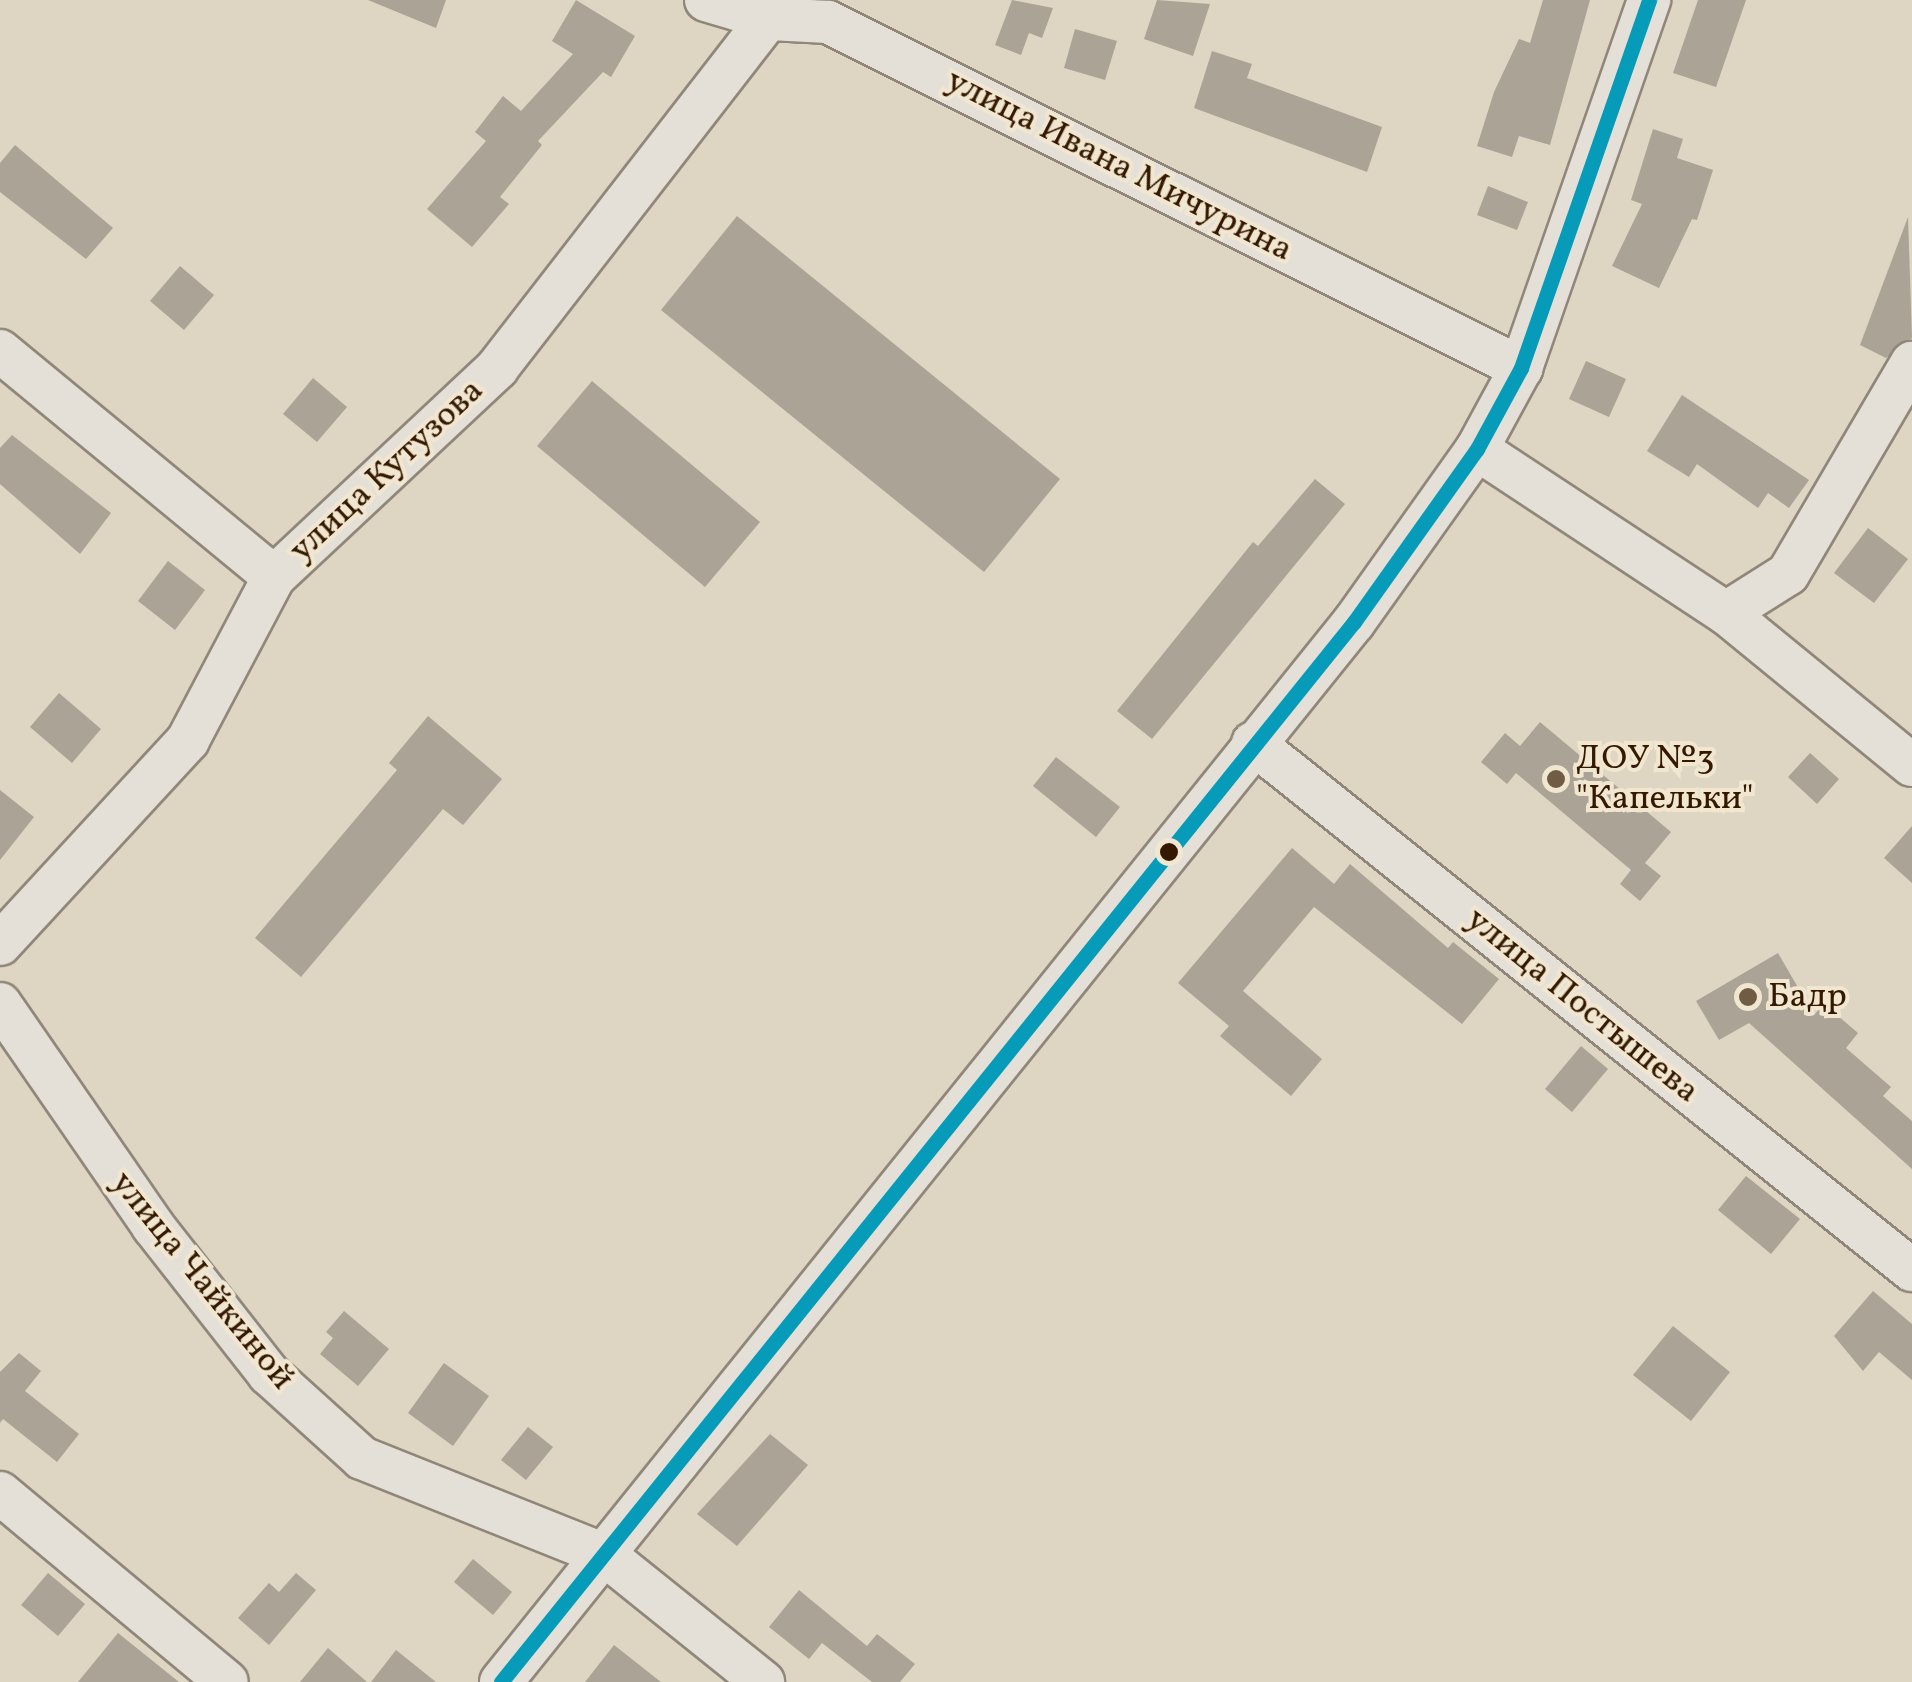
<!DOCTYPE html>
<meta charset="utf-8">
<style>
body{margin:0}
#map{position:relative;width:1912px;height:1682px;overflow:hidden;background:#ded5c3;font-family:Vollkorn,serif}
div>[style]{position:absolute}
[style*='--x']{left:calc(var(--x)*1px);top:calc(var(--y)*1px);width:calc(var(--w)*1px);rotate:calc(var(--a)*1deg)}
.building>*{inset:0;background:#aba395}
.roads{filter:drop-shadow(2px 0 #90877a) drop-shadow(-2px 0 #90877a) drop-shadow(0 2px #90877a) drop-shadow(0 -2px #90877a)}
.minor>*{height:42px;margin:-21px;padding:0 21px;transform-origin:21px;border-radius:21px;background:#e5e0d7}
.bus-1>*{height:15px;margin:-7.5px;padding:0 7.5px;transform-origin:7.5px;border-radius:7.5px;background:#059bb9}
.dots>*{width:28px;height:28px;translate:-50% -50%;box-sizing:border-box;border:5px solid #f1e6d0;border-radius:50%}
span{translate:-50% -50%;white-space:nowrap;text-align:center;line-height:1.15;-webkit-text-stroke:8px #f1e6d0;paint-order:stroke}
.street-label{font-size:35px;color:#341900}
.poi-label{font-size:35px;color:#341900}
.left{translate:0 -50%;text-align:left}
</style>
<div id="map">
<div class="building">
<div style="clip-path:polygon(368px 0,446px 0,436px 28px)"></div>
<div style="clip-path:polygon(576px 0,635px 36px,611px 77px,603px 72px,538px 141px,542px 145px,500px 197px,509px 204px,472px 247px,427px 209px,486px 141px,475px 132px,503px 96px,521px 111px,573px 54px,552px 41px)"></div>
<div style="clip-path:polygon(1012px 0,1053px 8px,1042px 38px,1029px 33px,1021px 55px,995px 45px)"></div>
<div style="clip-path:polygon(1157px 0,1210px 4px,1193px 56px,1144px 39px)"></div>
<div style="clip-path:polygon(1543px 0,1590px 0,1550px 145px,1519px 136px,1512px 157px,1477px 146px,1494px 92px,1519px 39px,1530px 43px)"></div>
<div style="clip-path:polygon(1698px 0,1746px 0,1716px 87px,1673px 73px)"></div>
<div style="clip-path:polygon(1075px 29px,1117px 41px,1105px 80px,1064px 68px)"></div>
<div style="clip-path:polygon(1212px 51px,1252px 64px,1247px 78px,1382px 127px,1367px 172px,1194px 108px)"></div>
<div style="clip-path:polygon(1653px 129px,1683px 139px,1677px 158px,1713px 170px,1697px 220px,1692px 219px,1659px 288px,1612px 266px,1642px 204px,1631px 200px)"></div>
<div style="clip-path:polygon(15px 145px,113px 228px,86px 259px,0 192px,0 163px)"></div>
<div style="clip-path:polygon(1488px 186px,1528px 202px,1517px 230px,1477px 215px)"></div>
<div style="clip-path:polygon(737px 216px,1060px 479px,984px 572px,661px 310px)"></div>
<div style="clip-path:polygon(1908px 217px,1912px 338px,1886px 358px,1860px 345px)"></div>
<div style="clip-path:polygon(180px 266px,214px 295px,184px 330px,150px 301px)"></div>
<div style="clip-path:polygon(1586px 361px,1626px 379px,1609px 417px,1569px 399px)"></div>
<div style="clip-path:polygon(313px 378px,347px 407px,317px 442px,283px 414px)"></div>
<div style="clip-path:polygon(592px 381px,760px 522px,705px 587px,537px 446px)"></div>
<div style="clip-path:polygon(1682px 395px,1809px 480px,1789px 508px,1768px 493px,1758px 508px,1697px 464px,1689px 477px,1647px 451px)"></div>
<div style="clip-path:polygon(12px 435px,111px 513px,80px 554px,0 484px,0 448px)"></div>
<div style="clip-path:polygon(1315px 479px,1345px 504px,1152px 739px,1117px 711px,1253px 542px,1258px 546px)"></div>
<div style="clip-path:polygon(1868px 528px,1908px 559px,1874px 603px,1834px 573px)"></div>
<div style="clip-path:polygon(168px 561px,205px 590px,175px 630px,138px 601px)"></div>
<div style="clip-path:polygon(59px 693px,101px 729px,72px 763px,30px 727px)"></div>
<div style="clip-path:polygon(428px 716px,502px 779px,463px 825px,443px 809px,301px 977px,255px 938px,397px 770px,389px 763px)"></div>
<div style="clip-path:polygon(1540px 722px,1671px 832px,1645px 863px,1661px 876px,1640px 901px,1620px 884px,1631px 870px,1516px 773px,1507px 784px,1481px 762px,1505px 733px,1520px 746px)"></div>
<div style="clip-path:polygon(1810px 753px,1839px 779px,1817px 804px,1788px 777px)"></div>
<div style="clip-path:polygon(1056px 757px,1120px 807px,1096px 837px,1033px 786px)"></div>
<div style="clip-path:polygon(0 790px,34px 817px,0 860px)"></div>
<div style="clip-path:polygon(1912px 826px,1912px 883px,1884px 858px)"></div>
<div style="clip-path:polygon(1292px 848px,1334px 884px,1350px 864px,1448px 948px,1453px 942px,1499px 979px,1462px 1024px,1314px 907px,1243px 991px,1322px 1059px,1291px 1096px,1220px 1036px,1229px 1026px,1178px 983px)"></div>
<div style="clip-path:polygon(1778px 953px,1814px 1015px,1824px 1004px,1858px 1033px,1846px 1048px,1891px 1087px,1883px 1096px,1912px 1121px,1912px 1169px,1749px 1023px,1719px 1040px,1696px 1001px)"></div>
<div style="clip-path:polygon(1581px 1046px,1608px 1069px,1572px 1112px,1545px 1089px)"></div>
<div style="clip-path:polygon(1746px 1176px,1800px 1219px,1771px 1254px,1718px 1210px)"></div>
<div style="clip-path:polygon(1873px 1291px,1912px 1324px,1912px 1380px,1879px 1352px,1863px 1371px,1834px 1336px)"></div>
<div style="clip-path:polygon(344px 1311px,389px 1349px,358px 1386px,320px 1354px,333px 1338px,326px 1332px)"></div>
<div style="clip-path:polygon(1673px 1326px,1730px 1372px,1691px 1421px,1633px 1375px)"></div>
<div style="clip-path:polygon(19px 1353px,41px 1371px,25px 1391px,79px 1434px,57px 1462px,3px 1419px,0 1423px,0 1372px)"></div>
<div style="clip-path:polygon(444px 1363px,489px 1396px,453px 1446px,408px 1413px)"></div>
<div style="clip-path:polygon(528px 1427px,553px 1447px,526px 1480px,501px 1460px)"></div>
<div style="clip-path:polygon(770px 1434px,808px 1465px,737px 1546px,697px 1514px)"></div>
<div style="clip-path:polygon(473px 1559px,512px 1592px,493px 1615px,454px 1582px)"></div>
<div style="clip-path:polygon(48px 1573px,85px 1604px,58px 1636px,21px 1605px)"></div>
<div style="clip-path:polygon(296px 1573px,316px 1590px,269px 1645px,238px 1618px,269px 1583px,279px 1592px)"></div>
<div style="clip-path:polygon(799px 1590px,867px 1646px,877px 1634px,915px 1664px,900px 1682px,872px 1682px,822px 1643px,809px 1659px,769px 1627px)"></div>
<div style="clip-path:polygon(118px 1633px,179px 1682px,78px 1682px)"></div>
<div style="clip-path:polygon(614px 1645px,661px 1682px,585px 1682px)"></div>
<div style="clip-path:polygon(328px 1648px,367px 1682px,300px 1682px)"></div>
<div style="clip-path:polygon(396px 1650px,436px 1682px,371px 1682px)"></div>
</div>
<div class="roads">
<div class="minor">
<div style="--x:706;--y:0;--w:67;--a:16.5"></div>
<div style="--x:770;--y:19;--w:58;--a:3"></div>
<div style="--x:828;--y:22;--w:775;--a:26.53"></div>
<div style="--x:0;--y:351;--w:355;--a:39.5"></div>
<div style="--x:1477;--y:449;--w:298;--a:33.4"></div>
<div style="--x:1726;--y:613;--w:240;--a:39.3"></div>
<div style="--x:1726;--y:613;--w:73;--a:-32.2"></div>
<div style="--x:1788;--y:574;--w:245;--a:-59.6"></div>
<div style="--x:1253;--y:743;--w:844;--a:38.65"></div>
<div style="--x:0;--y:944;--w:277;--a:-47.3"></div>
<div style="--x:188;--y:740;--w:184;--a:-62.2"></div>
<div style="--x:274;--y:577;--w:306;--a:-43.1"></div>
<div style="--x:497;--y:368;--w:465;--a:-52.2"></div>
<div style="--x:0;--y:1004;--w:270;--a:55.4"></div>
<div style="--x:153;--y:1226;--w:188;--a:51.9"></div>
<div style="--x:269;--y:1374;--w:125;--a:42.1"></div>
<div style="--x:362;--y:1458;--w:262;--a:21.8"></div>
<div style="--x:605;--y:1555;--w:203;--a:38.8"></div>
<div style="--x:0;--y:1493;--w:295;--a:39.8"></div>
<div style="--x:501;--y:1682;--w:1361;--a:-51.18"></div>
<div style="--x:1354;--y:622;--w:212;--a:-54.6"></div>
<div style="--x:1477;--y:449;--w:92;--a:-61.5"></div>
<div style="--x:1521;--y:368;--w:390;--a:-70.8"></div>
</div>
</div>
<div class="bus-1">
<div style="--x:501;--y:1682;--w:1361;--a:-51.18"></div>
<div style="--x:1354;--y:622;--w:212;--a:-54.6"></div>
<div style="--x:1477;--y:449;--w:92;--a:-61.5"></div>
<div style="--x:1521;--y:368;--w:390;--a:-70.8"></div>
</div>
<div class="dots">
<div style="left:1556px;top:779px;background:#705b44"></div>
<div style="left:1169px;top:852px;background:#341900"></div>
<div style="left:1748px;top:997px;background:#705b44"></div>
</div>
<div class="street-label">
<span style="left:1119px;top:166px;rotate:27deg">улица Ивана Мичурина</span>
<span style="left:387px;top:471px;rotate:-43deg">улица Кутузова</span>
<span style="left:1582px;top:1006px;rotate:39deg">улица Постышева</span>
<span style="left:202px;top:1281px;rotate:51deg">улица Чайкиной</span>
</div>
<div class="poi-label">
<span class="left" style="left:1576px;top:779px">ДОУ №3<br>"Капельки"</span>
<span class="left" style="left:1768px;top:997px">Бадр</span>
</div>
</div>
